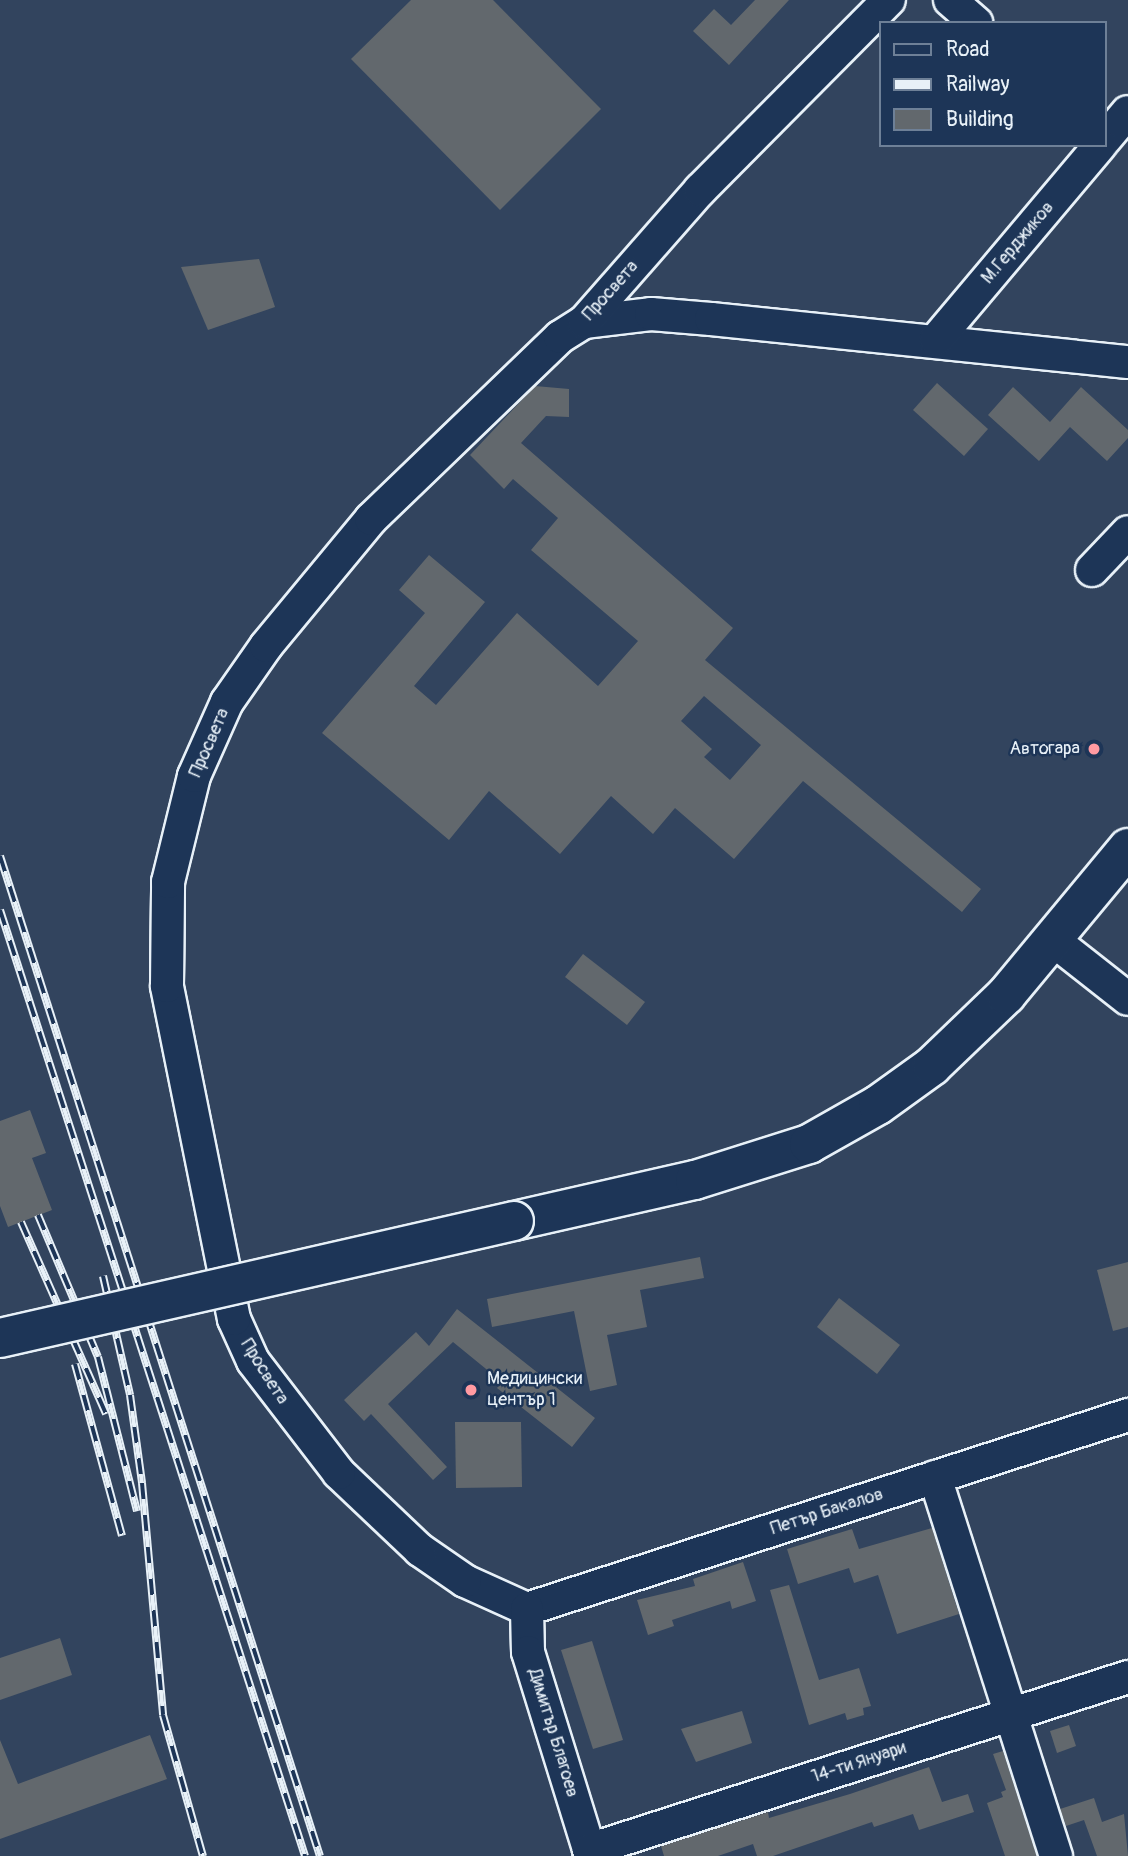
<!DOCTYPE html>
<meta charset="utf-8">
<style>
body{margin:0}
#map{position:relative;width:1128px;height:1856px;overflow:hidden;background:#32445e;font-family:Pangolin,sans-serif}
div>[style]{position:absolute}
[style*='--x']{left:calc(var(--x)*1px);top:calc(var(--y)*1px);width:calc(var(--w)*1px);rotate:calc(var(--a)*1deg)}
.building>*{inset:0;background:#62686d}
.roads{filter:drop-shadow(2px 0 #e8f1f8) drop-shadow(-2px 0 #e8f1f8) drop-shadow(0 2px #e8f1f8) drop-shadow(0 -2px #e8f1f8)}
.minor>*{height:32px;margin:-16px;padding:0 16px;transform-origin:16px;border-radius:16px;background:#1d3557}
.major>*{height:38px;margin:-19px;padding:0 19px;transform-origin:19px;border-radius:19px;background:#1d3557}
.rail>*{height:8px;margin-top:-4px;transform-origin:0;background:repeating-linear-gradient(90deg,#1d3557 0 16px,#e8f1f8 0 32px);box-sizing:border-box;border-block:2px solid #e8f1f8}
.bridges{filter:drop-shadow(2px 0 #e8f1f8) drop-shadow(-2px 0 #e8f1f8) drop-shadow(0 2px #e8f1f8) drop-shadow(0 -2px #e8f1f8)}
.major-bridge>*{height:38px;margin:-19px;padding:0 19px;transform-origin:19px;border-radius:19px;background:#1d3557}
.dots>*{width:19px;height:19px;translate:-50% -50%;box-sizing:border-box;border:4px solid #1d3557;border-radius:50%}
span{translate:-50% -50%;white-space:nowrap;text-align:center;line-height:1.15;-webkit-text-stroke:5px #1d3557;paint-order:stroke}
.street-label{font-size:18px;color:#e8f1f8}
.poi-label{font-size:18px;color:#e8f1f8}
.right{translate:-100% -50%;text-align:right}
.left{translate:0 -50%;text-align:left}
.legend{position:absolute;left:879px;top:21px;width:228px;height:126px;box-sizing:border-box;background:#1d3557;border:2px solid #6e8097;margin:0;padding:9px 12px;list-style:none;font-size:21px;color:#e8f1f8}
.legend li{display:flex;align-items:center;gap:14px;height:35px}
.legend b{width:35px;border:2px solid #6e8097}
</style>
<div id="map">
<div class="building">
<div style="clip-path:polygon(411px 0,493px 0,601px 109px,500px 210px,351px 59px)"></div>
<div style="clip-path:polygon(755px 0,789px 0,729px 65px,693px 31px,714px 9px,731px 25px)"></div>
<div style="clip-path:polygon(259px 259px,275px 307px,208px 330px,181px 267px)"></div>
<div style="clip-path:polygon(937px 383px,988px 429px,964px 456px,913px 410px)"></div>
<div style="clip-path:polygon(evenodd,535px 386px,569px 389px,569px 417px,546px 416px,521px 443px,733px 628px,705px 660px,981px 889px,962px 912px,803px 781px,734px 859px,675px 808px,653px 834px,611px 796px,560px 854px,489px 791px,449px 840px,322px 733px,425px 613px,399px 590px,429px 555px,485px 602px,414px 686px,436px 705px,517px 613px,598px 686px,638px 641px,531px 550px,558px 518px,513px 479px,504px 489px,470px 455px,535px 386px,704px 696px,761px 745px,730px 780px,704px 757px,712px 749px,681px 721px,704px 696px)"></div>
<div style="clip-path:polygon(1013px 387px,1050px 422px,1081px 387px,1128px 430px,1128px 438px,1107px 461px,1070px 427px,1039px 461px,988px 415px)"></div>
<div style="clip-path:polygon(583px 954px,645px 1002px,627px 1025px,565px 977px)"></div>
<div style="clip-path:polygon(30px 1110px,46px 1153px,32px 1158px,52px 1210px,8px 1227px,0 1206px,0 1121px)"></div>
<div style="clip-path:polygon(700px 1257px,704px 1278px,640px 1290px,647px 1327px,607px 1335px,617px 1385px,590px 1391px,574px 1311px,492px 1327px,487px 1299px)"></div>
<div style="clip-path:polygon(1128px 1262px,1128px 1327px,1113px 1331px,1097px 1270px)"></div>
<div style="clip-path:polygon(839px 1298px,900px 1345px,877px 1374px,817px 1327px)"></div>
<div style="clip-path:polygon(457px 1309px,595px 1418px,572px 1447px,497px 1388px,502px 1382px,453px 1342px,388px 1404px,447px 1467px,433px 1480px,371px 1414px,364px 1421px,344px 1400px,416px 1332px,429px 1346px)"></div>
<div style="clip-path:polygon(455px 1422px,521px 1422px,522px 1487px,456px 1488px)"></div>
<div style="clip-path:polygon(932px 1528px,959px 1614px,897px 1634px,878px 1575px,854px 1583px,849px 1568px,798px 1584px,787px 1549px,852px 1529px,859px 1549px)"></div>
<div style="clip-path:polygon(743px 1562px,756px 1601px,732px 1609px,730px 1601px,672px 1620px,674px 1626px,648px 1635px,637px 1600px,695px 1586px,693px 1579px)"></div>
<div style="clip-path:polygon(789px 1585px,819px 1680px,859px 1668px,871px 1706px,863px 1708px,864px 1715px,847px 1720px,845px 1713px,809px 1725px,770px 1590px)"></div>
<div style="clip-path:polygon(60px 1638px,72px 1675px,0 1700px,0 1658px)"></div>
<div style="clip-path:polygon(592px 1641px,623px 1740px,593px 1749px,561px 1650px)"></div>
<div style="clip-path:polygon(742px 1711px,752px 1743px,696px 1762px,681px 1729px)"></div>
<div style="clip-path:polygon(1069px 1725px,1076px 1746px,1057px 1753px,1050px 1731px)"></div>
<div style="clip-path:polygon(150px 1735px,167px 1779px,0 1839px,0 1740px,18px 1784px)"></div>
<div style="clip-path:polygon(1003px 1751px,1037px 1856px,1005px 1856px,987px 1803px,1003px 1797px,1001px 1792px,1006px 1790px,993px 1754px)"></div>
<div style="clip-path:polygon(929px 1767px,942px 1802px,968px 1794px,974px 1812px,919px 1830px,913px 1814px,874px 1827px,872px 1822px,773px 1856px,757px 1856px,753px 1844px,718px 1856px,664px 1856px,661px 1846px,768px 1812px,769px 1818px,850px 1794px)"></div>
<div style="clip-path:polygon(1094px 1798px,1102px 1822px,1124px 1814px,1128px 1856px,1097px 1856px,1084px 1820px,1066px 1826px,1060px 1809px)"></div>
</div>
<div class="roads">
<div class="minor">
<div style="--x:950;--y:0;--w:35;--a:41"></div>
<div style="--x:1105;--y:139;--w:35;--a:-50"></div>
<div style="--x:584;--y:322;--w:67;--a:-6.8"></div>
<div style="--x:651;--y:314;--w:60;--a:4.8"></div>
<div style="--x:711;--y:319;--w:419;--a:5.9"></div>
<div style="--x:936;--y:340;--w:255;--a:-49.9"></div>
<div style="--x:1092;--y:570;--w:52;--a:-46.5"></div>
<div style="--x:1053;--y:940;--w:95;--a:38.2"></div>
<div style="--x:935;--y:1477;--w:398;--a:72.3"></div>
<div style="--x:527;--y:1609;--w:68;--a:-155.7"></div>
<div style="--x:465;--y:1581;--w:55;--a:-145.4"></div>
<div style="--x:420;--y:1550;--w:112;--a:-136.5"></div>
<div style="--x:339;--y:1473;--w:141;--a:-127.5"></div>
<div style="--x:253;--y:1361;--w:46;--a:-114.3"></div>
<div style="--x:234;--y:1319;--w:340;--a:-101.4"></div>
<div style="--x:167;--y:986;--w:104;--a:-89.4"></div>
<div style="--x:168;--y:882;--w:109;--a:-76.2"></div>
<div style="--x:194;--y:776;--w:81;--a:-66"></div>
<div style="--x:227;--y:702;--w:68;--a:-55.1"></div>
<div style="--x:266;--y:646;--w:165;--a:-50.4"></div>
<div style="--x:371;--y:519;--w:262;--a:-43.9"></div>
<div style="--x:560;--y:337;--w:28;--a:-32"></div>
<div style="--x:584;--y:322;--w:176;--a:-48.7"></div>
<div style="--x:700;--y:190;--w:268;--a:-45.2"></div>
<div style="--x:527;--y:1609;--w:632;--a:-17.89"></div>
<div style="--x:527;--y:1609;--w:43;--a:88.7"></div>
<div style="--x:528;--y:1652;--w:214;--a:72.8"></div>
<div style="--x:589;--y:1850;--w:566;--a:-17.79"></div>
</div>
<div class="major">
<div style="--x:514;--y:1221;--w:186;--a:-12.8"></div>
<div style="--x:695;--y:1180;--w:120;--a:-17.5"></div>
<div style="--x:809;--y:1144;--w:79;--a:-29.5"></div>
<div style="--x:878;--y:1105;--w:67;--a:-35.8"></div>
<div style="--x:932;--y:1066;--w:103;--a:-43.8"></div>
<div style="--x:1006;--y:995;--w:191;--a:-50.3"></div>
</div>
</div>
<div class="rail">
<div style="--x:0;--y:856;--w:1050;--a:72.26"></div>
<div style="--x:0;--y:910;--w:994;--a:72.13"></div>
<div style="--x:38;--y:1215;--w:154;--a:67.1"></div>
<div style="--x:98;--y:1357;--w:159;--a:75.8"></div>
<div style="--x:21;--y:1222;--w:210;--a:66.1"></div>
<div style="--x:103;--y:1276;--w:122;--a:77.2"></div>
<div style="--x:130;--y:1395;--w:89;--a:82.2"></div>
<div style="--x:142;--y:1483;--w:233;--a:84.8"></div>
<div style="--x:163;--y:1715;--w:147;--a:74.2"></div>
<div style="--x:75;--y:1364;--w:178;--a:74.7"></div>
</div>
<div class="bridges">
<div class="major-bridge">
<div style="--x:0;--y:1338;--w:527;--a:-12.82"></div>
</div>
</div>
<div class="dots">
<div style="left:1094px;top:749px;background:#ff9aa2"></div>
<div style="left:471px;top:1390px;background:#ff9aa2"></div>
</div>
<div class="street-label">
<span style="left:1018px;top:243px;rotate:-50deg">М.Герджиков</span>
<span style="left:611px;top:291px;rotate:-48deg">Просвета</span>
<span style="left:210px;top:743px;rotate:-66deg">Просвета</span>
<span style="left:264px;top:1372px;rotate:58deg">Просвета</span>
<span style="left:827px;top:1512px;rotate:-18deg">Петър Бакалов</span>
<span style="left:553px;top:1733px;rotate:73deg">Димитър Благоев</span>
<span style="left:859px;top:1763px;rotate:-18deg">14-ти Януари</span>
</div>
<div class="poi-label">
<span class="right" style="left:1080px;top:749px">Автогара</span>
<span class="left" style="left:487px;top:1390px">Медицински<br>център 1</span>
</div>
<ul class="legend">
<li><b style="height:9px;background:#1d3557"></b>Road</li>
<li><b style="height:9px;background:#e8f1f8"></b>Railway</li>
<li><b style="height:19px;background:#62686d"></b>Building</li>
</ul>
</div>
